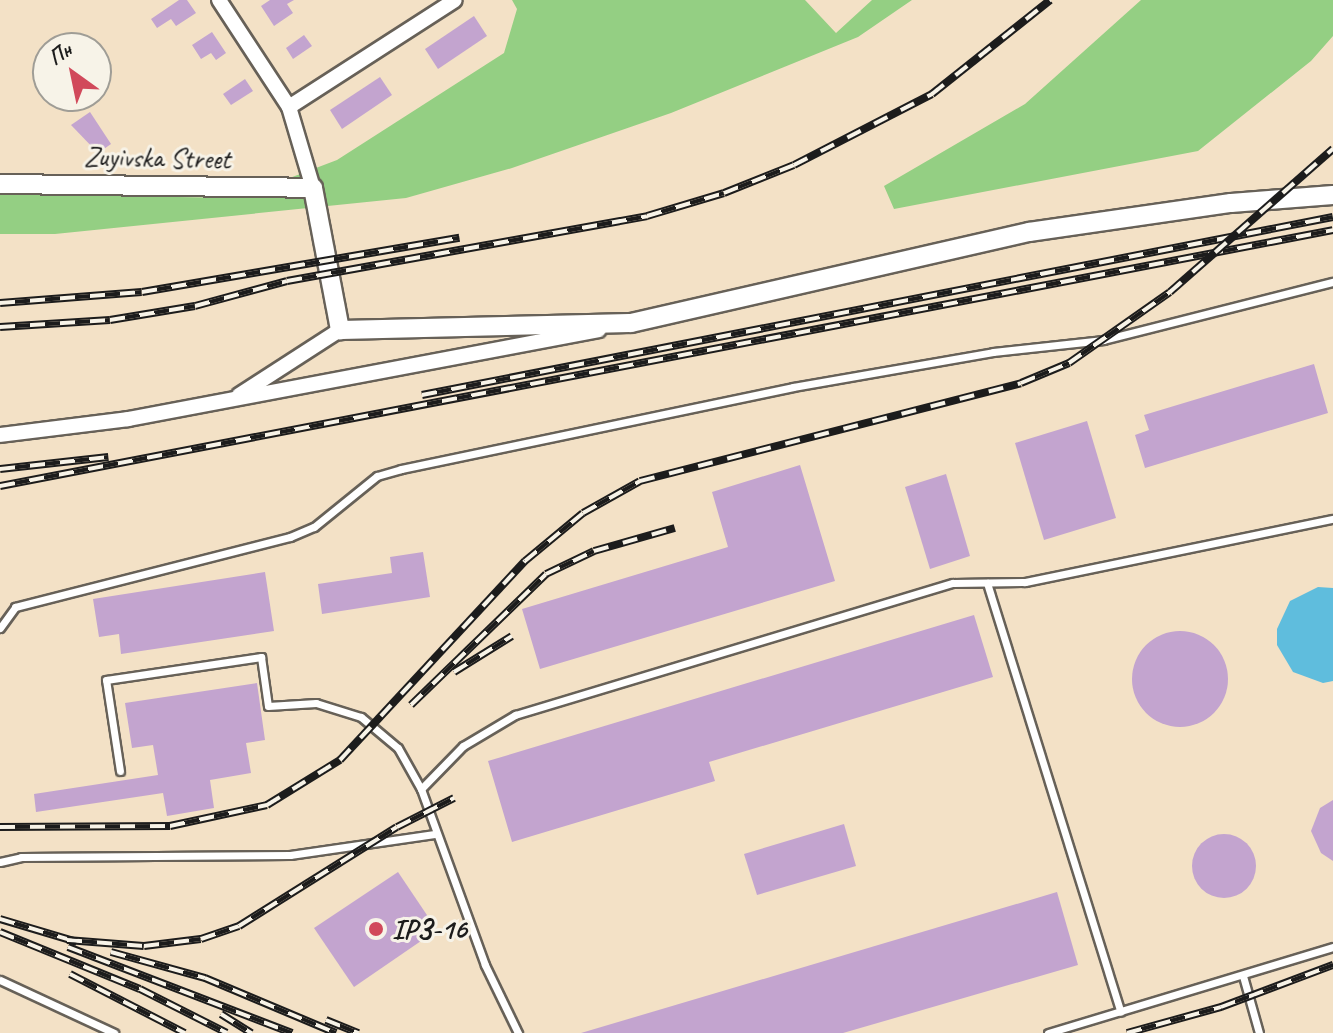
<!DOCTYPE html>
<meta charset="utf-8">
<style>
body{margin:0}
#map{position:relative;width:1333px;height:1033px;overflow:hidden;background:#f3e1c6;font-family:Caveat,sans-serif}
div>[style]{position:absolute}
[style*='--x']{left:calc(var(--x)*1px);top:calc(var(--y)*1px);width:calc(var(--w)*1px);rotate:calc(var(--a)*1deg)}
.green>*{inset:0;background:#94cf83}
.water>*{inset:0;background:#5fbddd}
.building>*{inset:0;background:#c3a4cf}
.round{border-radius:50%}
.roads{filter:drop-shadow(2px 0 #676158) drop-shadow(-2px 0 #676158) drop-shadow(0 2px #676158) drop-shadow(0 -2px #676158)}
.lane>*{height:7px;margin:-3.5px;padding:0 3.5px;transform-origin:3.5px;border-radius:3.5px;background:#fff}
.street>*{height:14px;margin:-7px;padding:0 7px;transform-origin:7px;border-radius:7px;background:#fff}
.secondary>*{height:18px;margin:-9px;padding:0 9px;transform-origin:9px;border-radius:9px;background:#fff}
.rail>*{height:8px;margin-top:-4px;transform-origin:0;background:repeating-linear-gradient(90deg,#f7f3e8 0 15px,#1c1c1c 0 30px);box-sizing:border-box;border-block:2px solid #1c1c1c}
.dots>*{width:22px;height:22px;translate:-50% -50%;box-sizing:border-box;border:4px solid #f7f3e8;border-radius:50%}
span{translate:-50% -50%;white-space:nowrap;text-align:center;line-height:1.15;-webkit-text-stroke:6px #f7f3e8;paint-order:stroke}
.street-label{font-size:28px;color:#1c1c1c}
.poi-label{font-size:28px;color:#1c1c1c;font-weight:700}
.left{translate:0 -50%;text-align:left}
.north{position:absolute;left:32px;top:32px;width:80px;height:80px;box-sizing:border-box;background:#f7f3e8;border:2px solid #9f9d96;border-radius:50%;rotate:327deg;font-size:22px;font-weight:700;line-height:32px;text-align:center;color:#1c1c1c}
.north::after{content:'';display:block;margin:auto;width:28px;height:36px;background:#d1495b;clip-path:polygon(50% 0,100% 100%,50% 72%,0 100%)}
</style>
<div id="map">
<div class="green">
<div style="clip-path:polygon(512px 0,805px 0,836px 33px,872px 0,912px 0,858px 37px,671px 113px,512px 168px,406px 198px,55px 234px,0 234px,0 194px,237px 198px,337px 160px,504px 53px,517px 9px)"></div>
<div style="clip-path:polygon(1141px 0,1333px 0,1333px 36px,1311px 61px,1198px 151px,894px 209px,884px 186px,1025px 104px)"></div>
</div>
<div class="water">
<div style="clip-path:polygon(1318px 587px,1333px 588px,1333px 681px,1323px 683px,1293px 672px,1277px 645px,1277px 629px,1290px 601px)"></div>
</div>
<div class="building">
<div style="clip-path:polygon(179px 0,187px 0,196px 13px,176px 26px,171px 19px,157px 28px,151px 19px)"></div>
<div style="clip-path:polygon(270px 0,294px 0,287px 4px,293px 13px,274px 26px,261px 6px)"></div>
<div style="clip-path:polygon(474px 16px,487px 36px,438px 69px,425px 49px)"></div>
<div style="clip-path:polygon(212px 32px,226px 53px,216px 60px,211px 53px,201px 59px,192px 45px)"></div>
<div style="clip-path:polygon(304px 35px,312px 46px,293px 59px,286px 48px)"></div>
<div style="clip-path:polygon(380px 77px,392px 95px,342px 129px,330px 110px)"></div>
<div style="clip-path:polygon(245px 79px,253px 91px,231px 105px,223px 94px)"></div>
<div style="clip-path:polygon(90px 112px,111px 144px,98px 153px,71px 125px)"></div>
<div style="clip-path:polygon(1314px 364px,1328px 413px,1145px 468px,1135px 435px,1149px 430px,1144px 415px)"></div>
<div style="clip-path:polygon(1087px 421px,1116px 518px,1044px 540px,1015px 443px)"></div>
<div style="clip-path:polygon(800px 465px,835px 581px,540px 669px,522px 609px,728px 547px,712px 492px)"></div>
<div style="clip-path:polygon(946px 474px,970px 556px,930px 569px,905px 487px)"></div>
<div style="clip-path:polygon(423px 552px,430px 597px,322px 614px,318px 584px,392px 573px,390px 557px)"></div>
<div style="clip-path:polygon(265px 572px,274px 631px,121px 654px,119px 634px,99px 637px,93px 599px)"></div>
<div style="clip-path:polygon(974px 615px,993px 677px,709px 762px,715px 781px,512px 842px,488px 761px)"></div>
<div class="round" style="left:1132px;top:631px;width:96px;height:96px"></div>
<div style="clip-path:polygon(257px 683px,265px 740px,246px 743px,251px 773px,210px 780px,214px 808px,167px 816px,163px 793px,36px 812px,34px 794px,158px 775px,153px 745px,132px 748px,125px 703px)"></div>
<div style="clip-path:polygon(1333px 800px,1333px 861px,1321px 853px,1311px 831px,1320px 808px)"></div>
<div style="clip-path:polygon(844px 824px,856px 866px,757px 895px,744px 854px)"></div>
<div class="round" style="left:1192px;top:834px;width:64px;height:64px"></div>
<div style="clip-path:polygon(398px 872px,437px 930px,354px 987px,314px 928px)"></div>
<div style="clip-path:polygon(1057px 892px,1078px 965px,843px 1033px,581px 1033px)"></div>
</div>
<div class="roads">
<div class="lane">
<div style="--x:987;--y:583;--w:449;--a:72.7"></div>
<div style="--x:0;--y:628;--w:26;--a:-54"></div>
<div style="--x:15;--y:607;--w:284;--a:-14.3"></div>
<div style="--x:290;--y:537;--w:26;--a:-23"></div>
<div style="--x:314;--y:527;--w:81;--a:-39"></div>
<div style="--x:377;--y:476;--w:25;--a:-16"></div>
<div style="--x:401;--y:469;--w:400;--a:-11.8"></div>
<div style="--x:793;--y:387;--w:203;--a:-9.9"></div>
<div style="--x:993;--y:352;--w:111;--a:-6.2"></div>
<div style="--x:1103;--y:340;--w:237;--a:-14.2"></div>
<div style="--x:120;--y:771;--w:92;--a:-98.7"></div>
<div style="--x:106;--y:680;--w:157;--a:-8.4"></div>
<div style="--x:261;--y:657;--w:49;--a:81.9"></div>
<div style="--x:268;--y:706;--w:48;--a:-3.6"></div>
<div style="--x:316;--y:703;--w:47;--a:17.3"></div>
<div style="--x:361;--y:717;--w:48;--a:40"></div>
<div style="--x:398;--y:748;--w:47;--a:60.7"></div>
<div style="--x:421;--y:789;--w:187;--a:70"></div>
<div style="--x:485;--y:965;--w:76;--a:64.1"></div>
<div style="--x:421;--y:789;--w:60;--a:-45.7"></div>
<div style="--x:463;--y:746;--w:61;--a:-30.8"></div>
<div style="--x:515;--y:715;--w:457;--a:-16.8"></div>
<div style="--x:953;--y:583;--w:72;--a:-0.8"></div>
<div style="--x:1025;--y:582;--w:314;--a:-11.6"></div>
<div style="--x:0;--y:862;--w:22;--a:-13"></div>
<div style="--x:21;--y:857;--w:269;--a:-0.4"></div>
<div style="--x:290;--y:855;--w:146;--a:-8.3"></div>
<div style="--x:1243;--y:976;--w:59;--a:74.3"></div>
<div style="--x:0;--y:980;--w:126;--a:24.9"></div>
<div style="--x:1048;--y:1033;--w:298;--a:-16.8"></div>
</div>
<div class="street">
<div style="--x:219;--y:0;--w:128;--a:56.8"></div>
<div style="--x:289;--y:107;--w:84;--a:73.5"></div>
<div style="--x:289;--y:107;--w:197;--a:-32.8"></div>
<div style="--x:239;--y:395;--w:120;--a:-32.8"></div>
<div style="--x:0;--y:435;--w:129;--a:-7.1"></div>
<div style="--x:128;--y:419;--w:479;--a:-10.7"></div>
</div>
<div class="secondary">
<div style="--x:0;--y:184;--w:313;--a:0.7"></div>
<div style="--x:313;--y:188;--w:145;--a:79.2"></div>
<div style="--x:340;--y:330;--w:291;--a:-1.4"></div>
<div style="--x:631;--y:323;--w:408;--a:-12.9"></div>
<div style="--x:1029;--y:232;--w:204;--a:-8.2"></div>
<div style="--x:1231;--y:203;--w:102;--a:-4.5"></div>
</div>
</div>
<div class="rail">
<div style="--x:0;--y:303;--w:142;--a:-4.4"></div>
<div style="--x:142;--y:292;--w:322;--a:-9.7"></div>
<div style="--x:0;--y:327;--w:110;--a:-3.6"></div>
<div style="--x:110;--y:320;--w:86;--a:-9.4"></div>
<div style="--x:195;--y:306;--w:95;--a:-15.2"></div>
<div style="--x:287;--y:281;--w:366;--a:-10.2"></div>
<div style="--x:647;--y:216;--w:80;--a:-16.6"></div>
<div style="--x:724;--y:193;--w:75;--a:-21.8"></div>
<div style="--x:794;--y:165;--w:155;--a:-27.2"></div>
<div style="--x:932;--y:94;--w:151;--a:-38.5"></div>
<div style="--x:422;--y:395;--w:928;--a:-11.06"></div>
<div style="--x:0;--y:469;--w:109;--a:-6.3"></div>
<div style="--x:0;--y:486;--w:1357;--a:-10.87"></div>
<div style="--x:454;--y:672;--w:68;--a:-31.8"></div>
<div style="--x:411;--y:705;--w:188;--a:-44.1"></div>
<div style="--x:546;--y:574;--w:53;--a:-25.6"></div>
<div style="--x:594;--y:551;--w:84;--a:-15.9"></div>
<div style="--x:0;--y:827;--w:170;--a:-0.3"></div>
<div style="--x:170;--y:826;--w:99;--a:-12.2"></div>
<div style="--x:267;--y:805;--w:86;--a:-31.7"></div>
<div style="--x:340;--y:760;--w:272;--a:-47.1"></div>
<div style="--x:525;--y:561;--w:75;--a:-39.6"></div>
<div style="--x:583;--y:513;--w:65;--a:-29.3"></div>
<div style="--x:640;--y:481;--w:393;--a:-14.4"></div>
<div style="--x:1021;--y:383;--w:52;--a:-22.6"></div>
<div style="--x:1069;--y:363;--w:123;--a:-35.1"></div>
<div style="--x:1170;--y:292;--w:217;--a:-41.3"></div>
<div style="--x:0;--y:919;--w:80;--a:16.6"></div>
<div style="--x:0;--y:932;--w:151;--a:22.2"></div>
<div style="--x:140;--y:989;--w:97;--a:26.8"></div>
<div style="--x:67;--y:940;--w:77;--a:4.5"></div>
<div style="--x:144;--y:946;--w:57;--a:-7"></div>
<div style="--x:201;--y:939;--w:40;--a:-18.9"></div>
<div style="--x:239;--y:926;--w:186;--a:-32.1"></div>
<div style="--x:397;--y:827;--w:64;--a:-27"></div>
<div style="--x:68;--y:947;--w:240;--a:21"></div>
<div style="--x:111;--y:952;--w:98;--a:15.5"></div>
<div style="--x:205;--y:978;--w:142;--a:22.8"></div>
<div style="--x:70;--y:974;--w:129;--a:27.2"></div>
<div style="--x:221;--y:1014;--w:36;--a:32"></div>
<div style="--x:326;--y:1020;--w:35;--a:22"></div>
<div style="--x:1127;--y:1033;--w:98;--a:-15.5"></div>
<div style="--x:1221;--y:1007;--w:120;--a:-20.6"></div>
</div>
<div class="dots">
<div style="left:376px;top:929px;background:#d1495b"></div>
</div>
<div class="street-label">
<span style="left:157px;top:158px;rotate:1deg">Zuyivska Street</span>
</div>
<div class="poi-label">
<span class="left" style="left:392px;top:929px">ІРЗ-16</span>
</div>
<div class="north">Пн</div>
</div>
